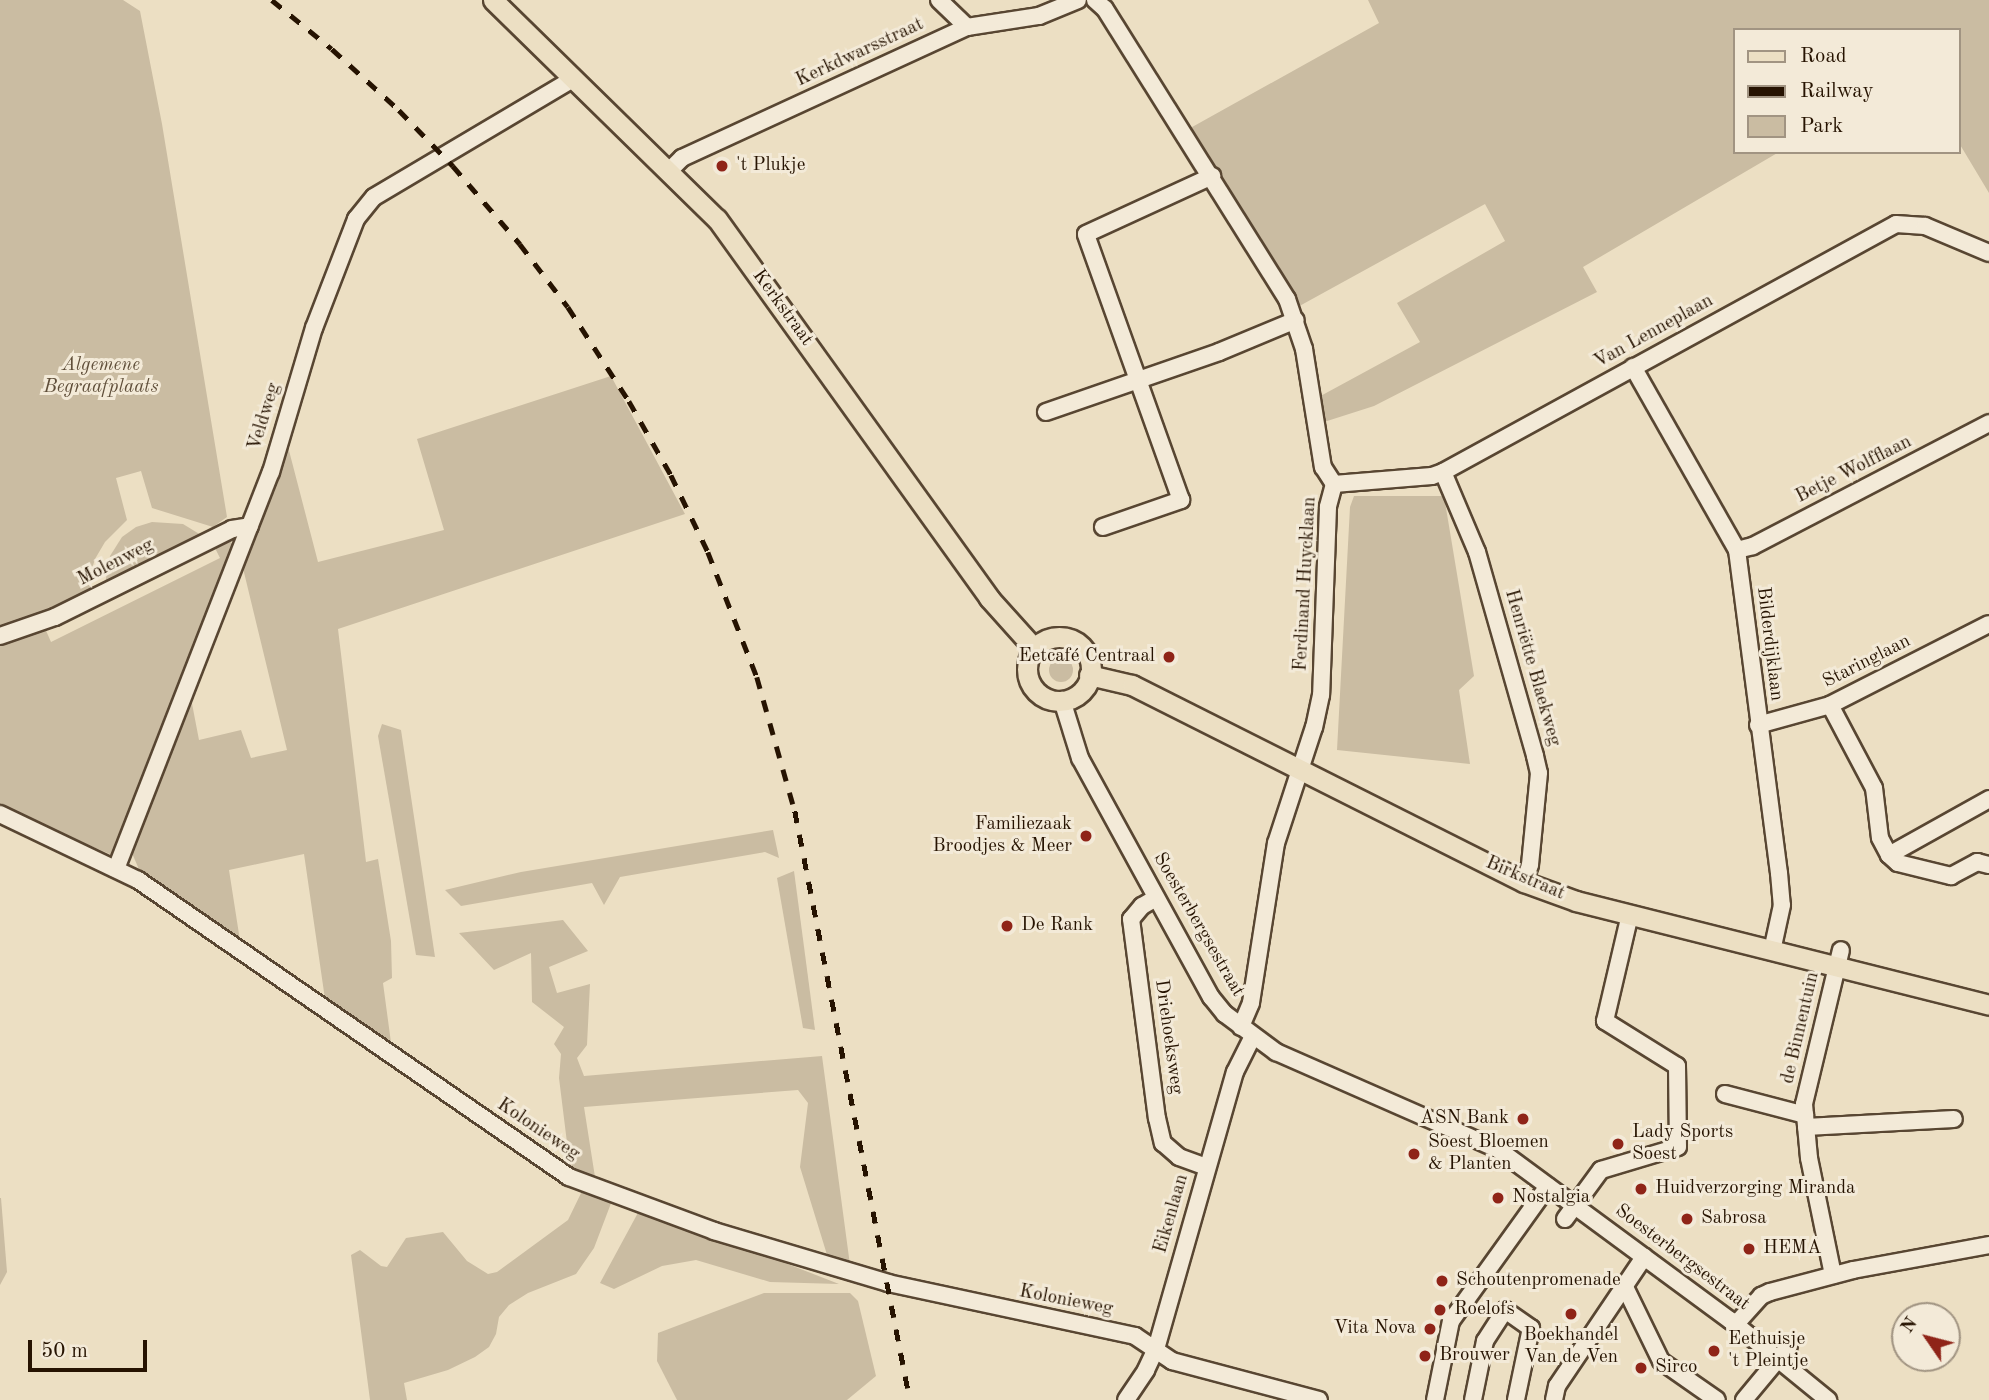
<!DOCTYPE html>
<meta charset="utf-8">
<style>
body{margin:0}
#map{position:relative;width:1989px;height:1400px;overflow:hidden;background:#ecdfc3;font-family:"Old Standard TT",serif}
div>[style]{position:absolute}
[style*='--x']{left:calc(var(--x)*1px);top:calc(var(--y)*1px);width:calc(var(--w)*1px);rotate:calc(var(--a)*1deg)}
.green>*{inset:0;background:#cabca2}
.round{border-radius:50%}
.roads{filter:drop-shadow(2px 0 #584632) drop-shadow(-2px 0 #584632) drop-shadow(0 2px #584632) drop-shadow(0 -2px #584632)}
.minor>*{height:16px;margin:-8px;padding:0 8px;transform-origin:8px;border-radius:8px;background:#f3ead8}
.major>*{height:19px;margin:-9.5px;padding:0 9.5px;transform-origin:9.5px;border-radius:9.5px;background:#ecdfc3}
.major>.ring{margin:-9.5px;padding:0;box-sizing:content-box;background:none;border:19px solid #ecdfc3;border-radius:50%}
.rail>*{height:4.5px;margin-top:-2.25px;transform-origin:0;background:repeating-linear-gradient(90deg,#261301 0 12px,transparent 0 24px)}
.dots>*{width:19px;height:19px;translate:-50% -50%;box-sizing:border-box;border:4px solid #f3ead8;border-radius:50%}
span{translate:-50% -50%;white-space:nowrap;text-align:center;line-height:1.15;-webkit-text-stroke:6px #f3ead8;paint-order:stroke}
.street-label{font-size:19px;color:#261301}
.poi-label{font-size:19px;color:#261301}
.left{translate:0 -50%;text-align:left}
.right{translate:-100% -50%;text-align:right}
.park-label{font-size:19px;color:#5f4e39;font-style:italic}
.legend{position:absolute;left:1733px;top:28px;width:228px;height:126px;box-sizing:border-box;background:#f3ead8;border:2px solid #a19482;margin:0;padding:9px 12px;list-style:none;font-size:21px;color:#261301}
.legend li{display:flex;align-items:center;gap:14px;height:35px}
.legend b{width:35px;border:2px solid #a19482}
.north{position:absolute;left:1891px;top:1302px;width:70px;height:70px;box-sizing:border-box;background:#f3ead8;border:2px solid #a19482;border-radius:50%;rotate:305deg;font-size:19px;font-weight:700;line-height:28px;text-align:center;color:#261301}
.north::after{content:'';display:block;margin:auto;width:24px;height:32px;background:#8f2418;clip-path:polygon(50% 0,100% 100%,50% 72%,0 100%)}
.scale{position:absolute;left:28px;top:1340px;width:119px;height:32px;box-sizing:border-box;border:4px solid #261301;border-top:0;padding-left:9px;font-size:21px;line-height:24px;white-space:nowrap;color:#261301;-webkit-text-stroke:5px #f3ead8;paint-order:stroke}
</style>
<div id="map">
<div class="green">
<div style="clip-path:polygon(0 0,123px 0,140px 11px,162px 124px,227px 517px,213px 527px,152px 508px,141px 471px,116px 478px,127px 520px,105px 542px,95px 559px,90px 575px,91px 592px,73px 603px,0 630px)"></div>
<div style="clip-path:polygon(1368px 0,1989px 0,1989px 193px,1959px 143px,1959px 30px,1735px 30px,1735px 152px,1779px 152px,1583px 267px,1597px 292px,1374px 406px,1324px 422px,1315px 399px,1420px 342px,1397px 303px,1505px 241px,1485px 204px,1294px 309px,1185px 131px,1379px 23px)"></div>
<div style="clip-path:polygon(611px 376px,685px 514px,338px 629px,366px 862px,378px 859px,391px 941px,392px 978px,383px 983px,392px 1050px,326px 1006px,304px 854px,229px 870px,241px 947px,143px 879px,132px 853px,135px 834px,189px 688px,199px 740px,241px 730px,251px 758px,287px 750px,241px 560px,286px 439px,318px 562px,444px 530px,417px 439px)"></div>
<div style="clip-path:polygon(1354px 496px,1444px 496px,1474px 676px,1459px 690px,1470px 764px,1337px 750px,1350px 507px)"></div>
<div style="clip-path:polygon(152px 522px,183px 524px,201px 535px,105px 584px,110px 556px,122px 537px,136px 527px)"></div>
<div style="clip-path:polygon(227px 539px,234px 545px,234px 554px,152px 748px,112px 855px,0 807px,0 640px,44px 626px,51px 642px,220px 558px,213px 544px)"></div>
<div class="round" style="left:1049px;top:658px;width:24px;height:24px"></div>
<div style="clip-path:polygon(382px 724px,401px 730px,435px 957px,416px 955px,378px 736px)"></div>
<div style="clip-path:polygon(773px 830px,779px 858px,765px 852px,620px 877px,604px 905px,592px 883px,461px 906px,445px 890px,521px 872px)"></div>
<div style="clip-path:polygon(794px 871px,815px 1030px,803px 1028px,777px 878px)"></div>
<div style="clip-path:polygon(563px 920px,588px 951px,549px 967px,557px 993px,590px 984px,587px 1045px,577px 1058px,584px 1076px,822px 1056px,850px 1265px,828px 1258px,800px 1167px,808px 1103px,798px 1090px,584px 1107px,595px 1177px,570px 1167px,559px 1078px,561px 1054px,554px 1044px,564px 1027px,532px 1002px,531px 953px,494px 970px,459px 933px)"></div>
<div style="clip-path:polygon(584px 1187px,613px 1198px,594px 1248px,576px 1274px,528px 1293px,509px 1305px,499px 1317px,496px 1334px,489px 1347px,475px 1357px,448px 1370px,404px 1383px,407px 1400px,370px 1400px,351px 1255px,360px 1250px,381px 1266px,387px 1267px,406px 1238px,443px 1232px,467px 1261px,488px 1274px,497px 1272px,568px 1220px)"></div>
<div style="clip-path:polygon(1px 1198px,7px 1272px,0 1285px,0 1198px)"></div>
<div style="clip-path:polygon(640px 1209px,757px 1252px,839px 1284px,770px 1282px,696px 1260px,662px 1266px,614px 1289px,600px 1283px)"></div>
<div style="clip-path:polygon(764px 1293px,850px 1293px,858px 1301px,876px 1376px,847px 1400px,677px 1400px,657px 1361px,658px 1333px)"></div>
</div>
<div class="roads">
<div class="minor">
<div style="--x:939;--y:0;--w:39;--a:44"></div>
<div style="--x:1095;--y:0;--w:13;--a:42"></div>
<div style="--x:1105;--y:9;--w:342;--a:57.9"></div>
<div style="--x:1287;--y:299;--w:53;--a:71.2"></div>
<div style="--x:1304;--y:349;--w:120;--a:80.9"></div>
<div style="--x:1323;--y:467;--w:20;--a:57"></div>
<div style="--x:1334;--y:484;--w:24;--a:105"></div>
<div style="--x:1328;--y:507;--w:188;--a:92.1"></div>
<div style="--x:1321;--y:695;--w:33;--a:102"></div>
<div style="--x:1314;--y:727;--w:122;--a:108.1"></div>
<div style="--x:1276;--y:843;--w:162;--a:98.9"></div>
<div style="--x:1251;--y:1003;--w:26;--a:113"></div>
<div style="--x:670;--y:170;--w:17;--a:-45"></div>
<div style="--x:682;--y:158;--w:314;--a:-24.7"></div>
<div style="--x:967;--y:27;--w:73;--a:-8.7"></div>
<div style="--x:1039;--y:16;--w:42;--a:-22.3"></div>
<div style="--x:1633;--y:367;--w:210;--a:60.4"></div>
<div style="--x:1737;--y:550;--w:326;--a:82.6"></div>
<div style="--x:1779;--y:873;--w:32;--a:85"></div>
<div style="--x:1782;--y:905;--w:47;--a:102.3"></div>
<div style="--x:1046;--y:412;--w:183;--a:-19.1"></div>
<div style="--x:1219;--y:352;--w:83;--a:-22.6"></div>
<div style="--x:1443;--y:472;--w:87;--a:67"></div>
<div style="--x:1477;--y:552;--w:212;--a:74.1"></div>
<div style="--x:1535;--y:756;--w:17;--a:77"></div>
<div style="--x:1539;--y:773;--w:92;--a:95.6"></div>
<div style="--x:1530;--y:865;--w:18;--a:109"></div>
<div style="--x:1334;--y:484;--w:98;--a:-4.7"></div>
<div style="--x:1432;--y:476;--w:12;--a:-20"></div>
<div style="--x:1443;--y:472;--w:516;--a:-28.7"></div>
<div style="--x:1896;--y:224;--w:29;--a:4"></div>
<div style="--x:1925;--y:226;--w:69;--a:22.9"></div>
<div style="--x:1103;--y:527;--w:83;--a:-19.1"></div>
<div style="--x:1181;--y:500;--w:282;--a:-109.7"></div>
<div style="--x:1086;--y:234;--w:139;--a:-24.7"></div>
<div style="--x:1737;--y:550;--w:16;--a:-14"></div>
<div style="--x:1753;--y:546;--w:266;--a:-27.5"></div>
<div style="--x:0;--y:636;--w:58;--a:-19.1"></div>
<div style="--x:55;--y:617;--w:198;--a:-26.4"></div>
<div style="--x:232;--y:529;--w:18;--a:-9"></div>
<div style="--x:1062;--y:700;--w:61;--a:72.8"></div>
<div style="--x:1080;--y:758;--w:273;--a:61.3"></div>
<div style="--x:1211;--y:997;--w:22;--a:51"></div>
<div style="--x:1225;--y:1014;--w:64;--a:36.7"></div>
<div style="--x:1276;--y:1052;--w:244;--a:23.7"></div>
<div style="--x:1499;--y:1150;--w:287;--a:36.4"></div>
<div style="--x:1730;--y:1320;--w:127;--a:39.2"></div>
<div style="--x:1830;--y:705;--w:94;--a:62.1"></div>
<div style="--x:1874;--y:788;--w:50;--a:83.2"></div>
<div style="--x:1880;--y:838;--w:19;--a:62"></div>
<div style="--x:1889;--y:855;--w:115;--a:-29.2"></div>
<div style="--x:1758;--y:725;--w:75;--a:-15.5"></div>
<div style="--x:1830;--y:705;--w:178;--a:-27"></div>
<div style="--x:0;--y:814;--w:153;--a:25.6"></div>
<div style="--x:138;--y:880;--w:523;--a:34.57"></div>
<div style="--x:569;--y:1177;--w:155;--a:20.4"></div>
<div style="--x:714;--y:1231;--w:182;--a:16.6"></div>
<div style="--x:888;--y:1283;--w:253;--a:12.1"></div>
<div style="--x:1135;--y:1336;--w:45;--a:34"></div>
<div style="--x:1172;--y:1361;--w:152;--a:14.9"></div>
<div style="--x:1889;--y:855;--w:12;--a:42"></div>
<div style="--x:1898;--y:863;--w:55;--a:13.8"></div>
<div style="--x:1951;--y:876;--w:30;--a:-28"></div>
<div style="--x:1977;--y:862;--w:12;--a:14"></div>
<div style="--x:116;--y:869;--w:426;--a:-68.7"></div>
<div style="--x:271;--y:472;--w:150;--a:-73.4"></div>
<div style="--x:314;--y:328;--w:117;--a:-68.9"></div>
<div style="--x:356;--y:219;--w:28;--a:-51"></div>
<div style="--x:374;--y:197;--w:231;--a:-30.7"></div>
<div style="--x:1156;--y:898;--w:16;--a:150"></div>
<div style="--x:1142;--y:906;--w:17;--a:130"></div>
<div style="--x:1131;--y:919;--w:201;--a:82.6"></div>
<div style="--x:1157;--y:1118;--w:26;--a:77"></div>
<div style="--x:1163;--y:1143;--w:21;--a:41"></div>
<div style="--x:1179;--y:1157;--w:30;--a:20"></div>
<div style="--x:1725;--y:1094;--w:83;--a:14.7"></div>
<div style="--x:1806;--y:1127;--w:148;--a:-3.1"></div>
<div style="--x:1565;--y:1219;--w:61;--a:-53.7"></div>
<div style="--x:1601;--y:1170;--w:80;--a:-16.6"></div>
<div style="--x:1678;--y:1147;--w:81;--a:-90.7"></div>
<div style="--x:1677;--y:1066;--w:85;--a:-148"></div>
<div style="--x:1605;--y:1021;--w:110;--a:-76.8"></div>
<div style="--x:1833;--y:1275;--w:119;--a:-101.6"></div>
<div style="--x:1809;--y:1158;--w:54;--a:-95.3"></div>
<div style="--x:1804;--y:1104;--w:158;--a:-76.5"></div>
<div style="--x:1624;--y:1285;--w:85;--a:64"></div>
<div style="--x:1661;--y:1361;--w:68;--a:34.9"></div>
<div style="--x:1736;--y:1324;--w:38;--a:-48"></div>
<div style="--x:1761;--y:1296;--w:10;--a:-24"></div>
<div style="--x:1770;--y:1292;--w:86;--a:-14.8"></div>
<div style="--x:1853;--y:1270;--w:138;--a:-10.4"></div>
<div style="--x:1126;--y:1400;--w:36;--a:-56"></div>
<div style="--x:1146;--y:1370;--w:23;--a:-65"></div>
<div style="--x:1156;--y:1349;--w:288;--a:-74.1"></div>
<div style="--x:1235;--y:1072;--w:40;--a:-63.4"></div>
<div style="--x:1435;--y:1400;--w:81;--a:-78.6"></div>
<div style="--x:1451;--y:1321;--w:166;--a:-54.3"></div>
<div style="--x:1473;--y:1400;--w:60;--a:-78.5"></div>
<div style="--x:1485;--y:1341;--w:37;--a:-57"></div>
<div style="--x:1505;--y:1310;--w:32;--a:35"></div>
<div style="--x:1531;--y:1328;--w:74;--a:101.8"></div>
<div style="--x:1554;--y:1400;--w:14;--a:-78"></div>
<div style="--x:1557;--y:1386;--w:156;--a:-56"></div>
<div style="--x:1744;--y:1400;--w:70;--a:-50.2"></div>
</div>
<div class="major">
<div style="--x:493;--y:0;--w:313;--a:44.4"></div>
<div style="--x:717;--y:219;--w:467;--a:54.3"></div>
<div style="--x:989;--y:598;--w:67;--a:48"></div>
<div class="ring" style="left:1027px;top:637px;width:45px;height:45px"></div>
<div style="--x:1089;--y:675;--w:44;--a:13.1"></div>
<div style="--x:1132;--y:685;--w:439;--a:26.7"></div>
<div style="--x:1524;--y:882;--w:55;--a:20.1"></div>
<div style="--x:1576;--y:901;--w:426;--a:14.1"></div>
</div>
</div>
<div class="rail">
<div style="--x:272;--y:0;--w:77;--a:39.2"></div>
<div style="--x:332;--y:49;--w:91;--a:42.3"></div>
<div style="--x:399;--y:110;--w:78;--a:46"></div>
<div style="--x:453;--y:166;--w:103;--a:49.3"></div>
<div style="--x:520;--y:244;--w:79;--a:52.7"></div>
<div style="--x:568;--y:307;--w:112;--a:57"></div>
<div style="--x:629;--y:401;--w:85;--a:60.4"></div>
<div style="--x:671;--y:475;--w:85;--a:64.3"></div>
<div style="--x:708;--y:552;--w:134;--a:68.6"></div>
<div style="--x:757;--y:677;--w:139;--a:74.2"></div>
<div style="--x:795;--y:811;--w:600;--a:78.95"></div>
</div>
<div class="dots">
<div style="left:722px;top:166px;background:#8f2418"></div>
<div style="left:1169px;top:657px;background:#8f2418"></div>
<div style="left:1086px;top:836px;background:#8f2418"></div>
<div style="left:1007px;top:926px;background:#8f2418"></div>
<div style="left:1523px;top:1119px;background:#8f2418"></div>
<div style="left:1618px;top:1144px;background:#8f2418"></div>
<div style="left:1414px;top:1154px;background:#8f2418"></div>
<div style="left:1641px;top:1189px;background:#8f2418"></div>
<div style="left:1498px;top:1198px;background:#8f2418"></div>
<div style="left:1687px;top:1219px;background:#8f2418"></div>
<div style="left:1749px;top:1249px;background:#8f2418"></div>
<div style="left:1442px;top:1281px;background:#8f2418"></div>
<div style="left:1440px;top:1310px;background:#8f2418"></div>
<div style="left:1571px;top:1314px;background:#8f2418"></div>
<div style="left:1430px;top:1329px;background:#8f2418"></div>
<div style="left:1714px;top:1351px;background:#8f2418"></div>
<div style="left:1425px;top:1356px;background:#8f2418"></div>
<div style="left:1641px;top:1368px;background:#8f2418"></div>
</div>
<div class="street-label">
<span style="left:860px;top:53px;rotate:-25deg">Kerkdwarsstraat</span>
<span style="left:782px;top:308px;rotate:54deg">Kerkstraat</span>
<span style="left:1654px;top:332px;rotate:-29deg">Van Lenneplaan</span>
<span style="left:265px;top:417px;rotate:-73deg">Veldweg</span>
<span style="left:1854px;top:470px;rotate:-27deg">Betje Wolfflaan</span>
<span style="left:116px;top:563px;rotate:-27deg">Molenweg</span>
<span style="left:1306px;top:584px;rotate:-87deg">Ferdinand Huycklaan</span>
<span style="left:1769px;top:644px;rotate:83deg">Bilderdijklaan</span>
<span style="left:1867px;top:662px;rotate:-27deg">Staringlaan</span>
<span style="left:1532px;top:668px;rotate:74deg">Henriëtte Blaekweg</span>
<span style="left:1525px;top:879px;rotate:23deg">Birkstraat</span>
<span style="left:1198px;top:925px;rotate:60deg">Soesterbergsestraat</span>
<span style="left:1801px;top:1028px;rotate:-77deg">de Binnentuin</span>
<span style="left:1168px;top:1037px;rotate:82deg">Driehoeksweg</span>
<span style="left:538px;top:1130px;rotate:34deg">Kolonieweg</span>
<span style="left:1172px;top:1214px;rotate:-74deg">Eikenlaan</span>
<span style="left:1682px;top:1258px;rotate:37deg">Soesterbergsestraat</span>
<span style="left:1066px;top:1301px;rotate:11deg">Kolonieweg</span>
</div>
<div class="poi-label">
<span class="left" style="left:736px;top:166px">'t Plukje</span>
<span class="right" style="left:1155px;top:657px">Eetcafé Centraal</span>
<span class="right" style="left:1072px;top:836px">Familiezaak<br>Broodjes &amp; Meer</span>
<span class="left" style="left:1021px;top:926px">De Rank</span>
<span class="right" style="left:1509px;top:1119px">ASN Bank</span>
<span class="left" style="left:1632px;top:1144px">Lady Sports<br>Soest</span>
<span class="left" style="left:1428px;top:1154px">Soest Bloemen<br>&amp; Planten</span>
<span class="left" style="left:1655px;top:1189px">Huidverzorging Miranda</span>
<span class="left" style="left:1512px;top:1198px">Nostalgia</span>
<span class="left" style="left:1701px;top:1219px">Sabrosa</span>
<span class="left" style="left:1763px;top:1249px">HEMA</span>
<span class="left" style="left:1456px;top:1281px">Schoutenpromenade</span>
<span class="left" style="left:1454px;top:1310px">Roelofs</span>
<span class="right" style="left:1416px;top:1329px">Vita Nova</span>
<span style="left:1571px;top:1347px">Boekhandel<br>Van de Ven</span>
<span class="left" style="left:1728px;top:1351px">Eethuisje<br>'t Pleintje</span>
<span class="left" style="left:1439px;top:1356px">Brouwer</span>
<span class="left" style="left:1655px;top:1368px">Sirco</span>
</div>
<div class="park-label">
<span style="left:101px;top:377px">Algemene<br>Begraafplaats</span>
</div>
<ul class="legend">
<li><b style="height:9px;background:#ecdfc3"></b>Road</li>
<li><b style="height:9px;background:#261301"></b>Railway</li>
<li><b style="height:19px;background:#cabca2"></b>Park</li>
</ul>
<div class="north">N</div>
<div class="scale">50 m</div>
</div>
